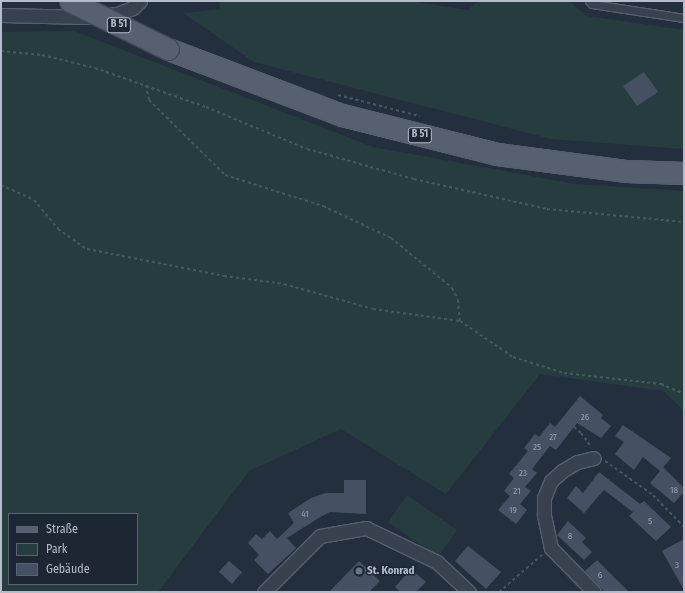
<!DOCTYPE html>
<meta charset="utf-8">
<style>
body{margin:0}
#map{position:relative;width:685px;height:593px;overflow:hidden;background:#242f3e;font-family:"Fira Sans Condensed",sans-serif}
div>[style]{position:absolute}
[style*='--x']{left:calc(var(--x)*1px);top:calc(var(--y)*1px);width:calc(var(--w)*1px);rotate:calc(var(--a)*1deg)}
.green>*{inset:0;background:#263c3f}
.building>*{inset:0;background:#455162}
.path>*{height:2px;margin-top:-1px;transform-origin:0;background:repeating-linear-gradient(90deg,#44595c 0 3px,transparent 0 6px)}
.roads{filter:drop-shadow(1px 0 #565f6c) drop-shadow(-1px 0 #565f6c) drop-shadow(0 1px #565f6c) drop-shadow(0 -1px #565f6c)}
.lane>*{height:7px;margin:-3.5px;padding:0 3.5px;transform-origin:3.5px;border-radius:3.5px;background:#38414e}
.street>*{height:13px;margin:-6.5px;padding:0 6.5px;transform-origin:6.5px;border-radius:6.5px;background:#38414e}
.primary>*{height:21px;margin:-10.5px;padding:0 10.5px;transform-origin:10.5px;border-radius:10.5px;background:#56606e}
.bridges{filter:drop-shadow(1px 0 #414a57) drop-shadow(-1px 0 #414a57) drop-shadow(0 1px #414a57) drop-shadow(0 -1px #414a57)}
.primary-bridge>*{height:21px;margin:-10.5px;padding:0 10.5px;transform-origin:10.5px;border-radius:10.5px;background:#56606e}
.dots>*{width:11px;height:11px;translate:-50% -50%;box-sizing:border-box;border:2px solid #1d2633;border-radius:50%}
span{translate:-50% -50%;white-space:nowrap;text-align:center;line-height:1.15;-webkit-text-stroke:3px #1d2633;paint-order:stroke}
.number-label{font-size:9px;color:#98a1af}
.number-label span{-webkit-text-stroke-width:0}
.shield-label span{padding:1px 3px;background:#1d2633;border:1px solid;border-radius:3px;-webkit-text-stroke-width:0}
.shield-label{font-size:10px;color:#b4bcc9;font-weight:700}
.poi-label{font-size:11px;color:#b4bcc9;font-weight:700}
.left{translate:0 -50%;text-align:left}
.frame{position:absolute;inset:0;border:2px solid #b4bcc9;pointer-events:none}
.legend{position:absolute;left:8px;top:513px;width:130px;height:72px;box-sizing:border-box;background:#1d2633;border:1px solid #59626f;margin:0;padding:5px 7px;list-style:none;font-size:12px;color:#b4bcc9}
.legend li{display:flex;align-items:center;gap:8px;height:20px}
.legend b{width:20px;border:1px solid #59626f}
</style>
<div id="map">
<div class="green">
<div style="clip-path:polygon(219px 1px,410px 1px,468px 10px,478px 1px,569px 1px,587px 16px,684px 30px,684px 149px,551px 139px,254px 62px,183px 13px,220px 9px)"></div>
<div style="clip-path:polygon(evenodd,74px 31px,373px 147px,575px 184px,684px 191px,684px 411px,663px 391px,540px 374px,446px 494px,341px 429px,249px 471px,158px 592px,1px 592px,1px 32px,74px 31px,9px 514px,137px 514px,137px 584px,9px 584px,9px 514px)"></div>
<div style="clip-path:polygon(407px 495px,457px 530px,438px 557px,388px 522px)"></div>
</div>
<div class="building">
<div style="clip-path:polygon(644px 72px,658px 92px,637px 106px,623px 86px)"></div>
<div style="clip-path:polygon(580px 396px,603px 415px,601px 418px,611px 426px,601px 438px,577px 423px,556px 450px,550px 446px,532px 469px,537px 473px,525px 487px,531px 491px,520px 504px,527px 510px,516px 524px,498px 510px,510px 496px,504px 491px,514px 478px,509px 474px,528px 451px,524px 448px,535px 434px,539px 437px,550px 423px,555px 427px)"></div>
<div style="clip-path:polygon(623px 425px,671px 458px,661px 470px,663px 467px,684px 488px,684px 492px,674px 503px,650px 483px,660px 471px,643px 457px,634px 470px,615px 454px,624px 442px,615px 436px)"></div>
<div style="clip-path:polygon(599px 472px,640px 504px,644px 501px,671px 527px,656px 541px,629px 516px,633px 512px,604px 490px,584px 513px,567px 498px,576px 486px,583px 493px)"></div>
<div style="clip-path:polygon(344px 480px,366px 480px,366px 514px,330px 512px,322px 516px,287px 538px,296px 548px,268px 574px,254px 560px,259px 555px,248px 543px,256px 534px,262px 539px,270px 531px,277px 539px,294px 523px,288px 513px,311px 498px,326px 493px,344px 493px)"></div>
<div style="clip-path:polygon(568px 521px,586px 538px,582px 542px,592px 552px,584px 560px,557px 535px)"></div>
<div style="clip-path:polygon(684px 539px,684px 590px,662px 551px)"></div>
<div style="clip-path:polygon(468px 546px,501px 572px,486px 589px,455px 561px)"></div>
<div style="clip-path:polygon(597px 560px,629px 592px,605px 592px,600px 587px,585px 571px)"></div>
<div style="clip-path:polygon(229px 561px,242px 572px,232px 584px,219px 572px)"></div>
<div style="clip-path:polygon(359px 561px,380px 581px,369px 592px,329px 592px)"></div>
<div style="clip-path:polygon(411px 569px,426px 582px,416px 592px,401px 592px,395px 587px)"></div>
</div>
<div class="path">
<div style="--x:1;--y:51;--w:41;--a:5.6"></div>
<div style="--x:42;--y:55;--w:55;--a:13.8"></div>
<div style="--x:95;--y:68;--w:118;--a:19.4"></div>
<div style="--x:206;--y:107;--w:109;--a:22.6"></div>
<div style="--x:307;--y:149;--w:111;--a:15.7"></div>
<div style="--x:414;--y:179;--w:136;--a:12.7"></div>
<div style="--x:547;--y:209;--w:138;--a:5.4"></div>
<div style="--x:146;--y:85;--w:15;--a:79"></div>
<div style="--x:149;--y:100;--w:107;--a:44.6"></div>
<div style="--x:225;--y:175;--w:103;--a:17.6"></div>
<div style="--x:323;--y:206;--w:75;--a:25.2"></div>
<div style="--x:391;--y:238;--w:79;--a:39.3"></div>
<div style="--x:452;--y:288;--w:13;--a:63"></div>
<div style="--x:458;--y:300;--w:21;--a:85"></div>
<div style="--x:338;--y:95;--w:84;--a:14.5"></div>
<div style="--x:1;--y:185;--w:36;--a:24"></div>
<div style="--x:34;--y:200;--w:38;--a:50"></div>
<div style="--x:58;--y:229;--w:35;--a:35"></div>
<div style="--x:87;--y:249;--w:140;--a:11.1"></div>
<div style="--x:224;--y:276;--w:61;--a:7.6"></div>
<div style="--x:284;--y:284;--w:92;--a:15.7"></div>
<div style="--x:373;--y:309;--w:88;--a:7.9"></div>
<div style="--x:460;--y:321;--w:64;--a:34.2"></div>
<div style="--x:513;--y:357;--w:53;--a:17.4"></div>
<div style="--x:564;--y:373;--w:98;--a:6.5"></div>
<div style="--x:661;--y:384;--w:25;--a:23"></div>
<div style="--x:565;--y:419;--w:21;--a:41"></div>
<div style="--x:581;--y:433;--w:17;--a:54"></div>
<div style="--x:605;--y:461;--w:59;--a:35.3"></div>
<div style="--x:653;--y:495;--w:45;--a:45.9"></div>
<div style="--x:499;--y:592;--w:57;--a:-40.7"></div>
</div>
<div class="roads">
<div class="lane">
<div style="--x:589;--y:1;--w:4;--a:45"></div>
<div style="--x:592;--y:4;--w:93;--a:8.7"></div>
</div>
<div class="street">
<div style="--x:1;--y:15;--w:87;--a:1.3"></div>
<div style="--x:88;--y:17;--w:29;--a:-6"></div>
<div style="--x:117;--y:14;--w:17;--a:-21"></div>
<div style="--x:133;--y:8;--w:10;--a:-45"></div>
<div style="--x:264;--y:592;--w:79;--a:-45"></div>
<div style="--x:320;--y:536;--w:47;--a:-9.9"></div>
<div style="--x:366;--y:528;--w:79;--a:25.6"></div>
<div style="--x:437;--y:562;--w:44;--a:43.2"></div>
<div style="--x:594;--y:592;--w:62;--a:-134.3"></div>
<div style="--x:551;--y:548;--w:35;--a:-102"></div>
<div style="--x:544;--y:514;--w:16;--a:-90"></div>
<div style="--x:544;--y:498;--w:18;--a:-68"></div>
<div style="--x:551;--y:481;--w:15;--a:-42"></div>
<div style="--x:562;--y:471;--w:17;--a:-31"></div>
<div style="--x:577;--y:462;--w:17;--a:-13"></div>
</div>
<div class="primary">
<div style="--x:168;--y:49;--w:186;--a:20.8"></div>
<div style="--x:342;--y:115;--w:160;--a:14.1"></div>
<div style="--x:497;--y:154;--w:131;--a:7.5"></div>
<div style="--x:627;--y:171;--w:57;--a:2"></div>
</div>
</div>
<div class="bridges">
<div class="primary-bridge">
<div style="--x:70;--y:1;--w:109;--a:26.1"></div>
</div>
</div>
<div class="dots">
<div style="left:359px;top:571px;background:#6b7280"></div>
</div>
<div class="number-label">
<span style="left:585px;top:417px">26</span>
<span style="left:553px;top:437px">27</span>
<span style="left:537px;top:447px">25</span>
<span style="left:523px;top:473px">23</span>
<span style="left:674px;top:490px">18</span>
<span style="left:517px;top:491px">21</span>
<span style="left:513px;top:510px">19</span>
<span style="left:305px;top:514px">41</span>
<span style="left:650px;top:521px">5</span>
<span style="left:570px;top:536px">8</span>
<span style="left:677px;top:565px">3</span>
<span style="left:600px;top:575px">6</span>
</div>
<div class="shield-label">
<span style="left:119px;top:25px">B 51</span>
<span style="left:420px;top:135px">B 51</span>
</div>
<div class="poi-label">
<span class="left" style="left:367px;top:571px">St. Konrad</span>
</div>
<div class="frame"></div>
<ul class="legend">
<li><b style="height:5px;background:#56606e"></b>Straße</li>
<li><b style="height:11px;background:#263c3f"></b>Park</li>
<li><b style="height:11px;background:#455162"></b>Gebäude</li>
</ul>
</div>
